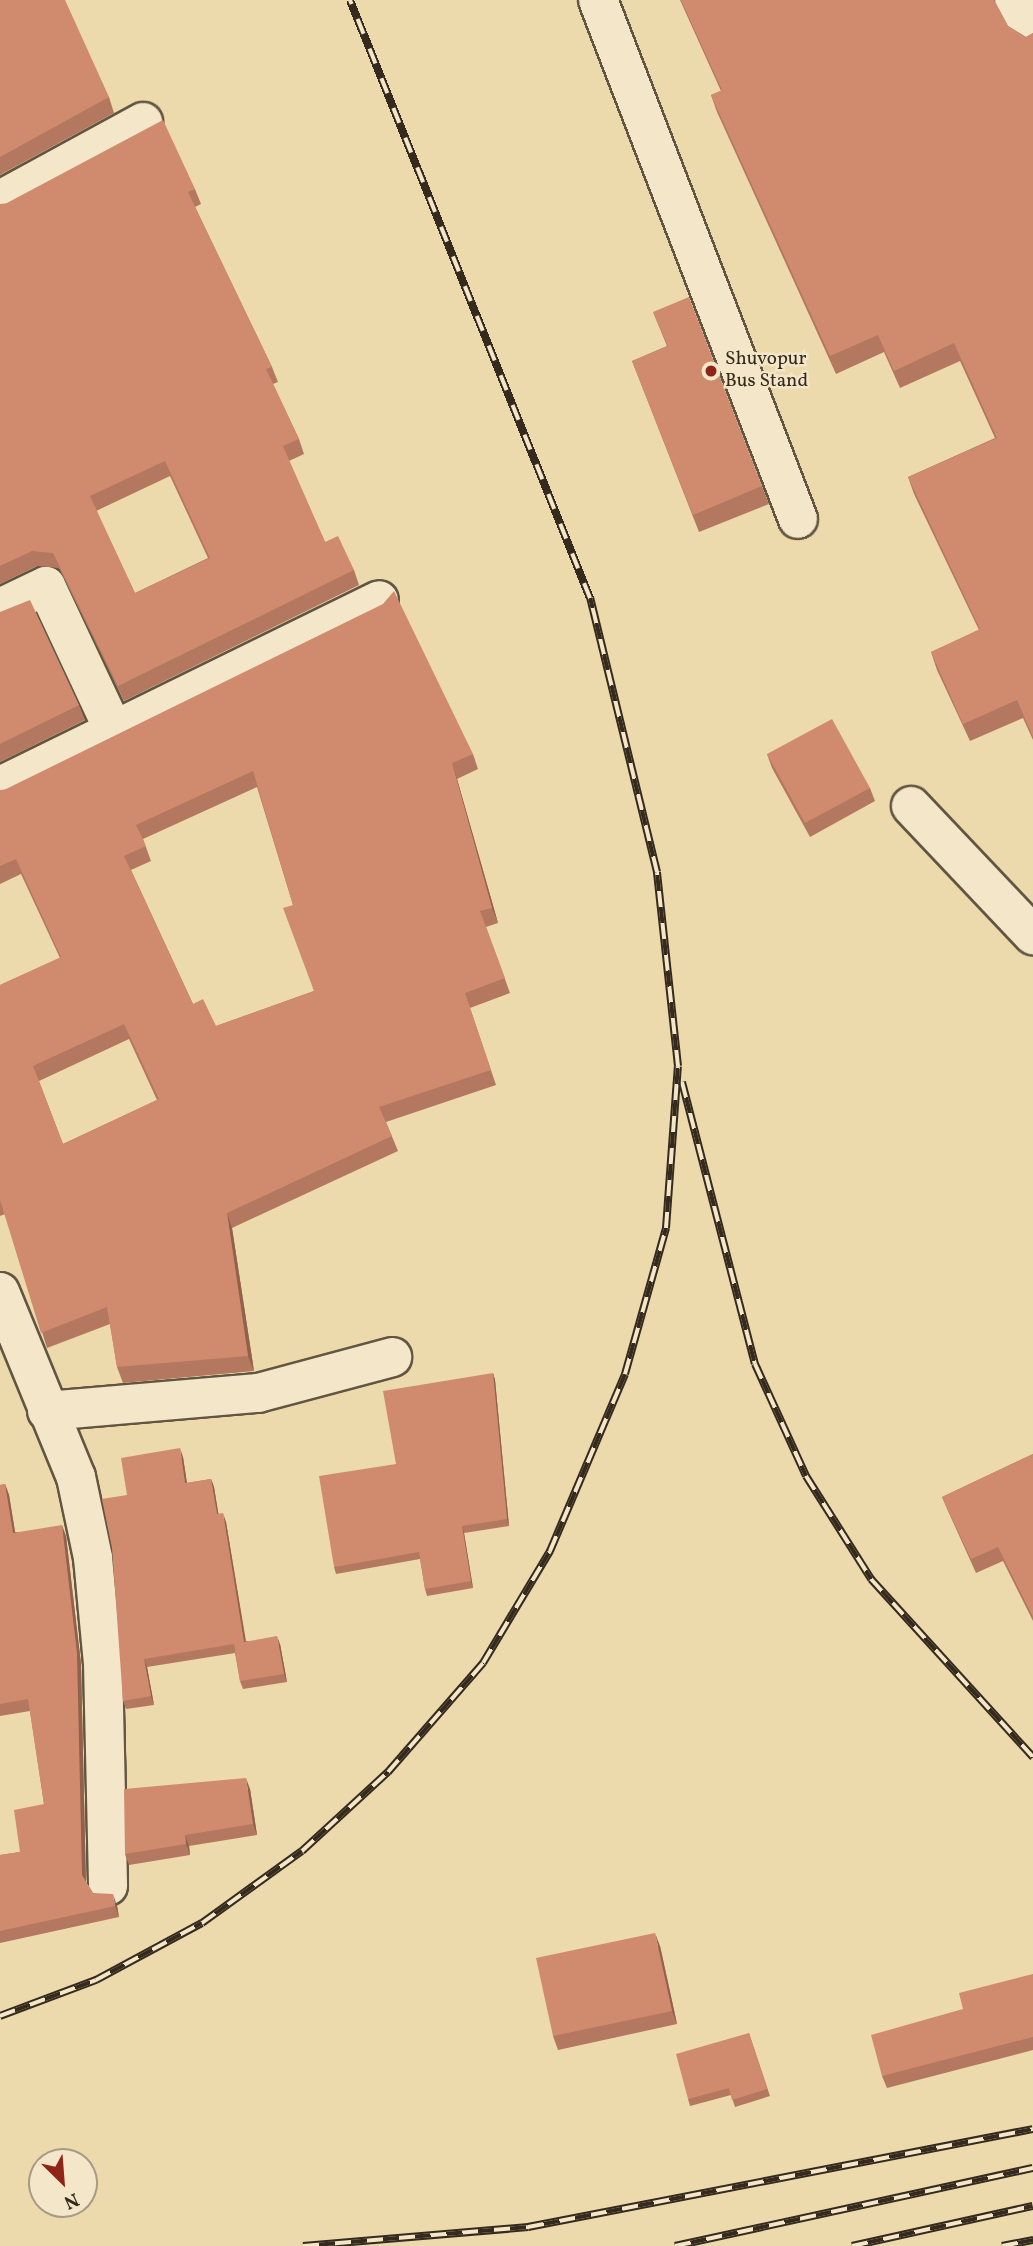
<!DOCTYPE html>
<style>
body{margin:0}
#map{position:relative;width:1033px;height:2246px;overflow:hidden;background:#ecd9ac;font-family:Vollkorn,serif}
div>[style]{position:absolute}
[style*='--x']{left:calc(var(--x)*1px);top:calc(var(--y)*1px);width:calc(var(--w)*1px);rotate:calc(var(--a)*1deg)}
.roads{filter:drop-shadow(2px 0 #625642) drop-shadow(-2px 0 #625642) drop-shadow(0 2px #625642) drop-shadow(0 -2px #625642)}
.minor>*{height:38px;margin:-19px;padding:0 19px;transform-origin:19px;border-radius:19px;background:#f3e6c9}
.rail>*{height:8px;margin-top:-4px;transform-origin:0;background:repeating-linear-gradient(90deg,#f3e6c9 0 16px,#342a1e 0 32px);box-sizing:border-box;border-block:2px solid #342a1e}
.wall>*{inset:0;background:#b3785f}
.shaded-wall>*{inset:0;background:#92614d}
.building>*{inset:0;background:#d08b6e}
.dots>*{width:19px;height:19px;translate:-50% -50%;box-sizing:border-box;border:4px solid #f3e6c9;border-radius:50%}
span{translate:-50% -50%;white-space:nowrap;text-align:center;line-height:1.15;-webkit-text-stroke:5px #f3e6c9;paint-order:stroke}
.poi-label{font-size:19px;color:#342a1e}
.left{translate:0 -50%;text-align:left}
.north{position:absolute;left:28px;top:2148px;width:70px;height:70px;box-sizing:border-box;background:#f3e6c9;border:2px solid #a79b85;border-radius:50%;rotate:155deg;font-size:19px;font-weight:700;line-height:28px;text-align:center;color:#342a1e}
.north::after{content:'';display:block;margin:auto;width:24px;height:32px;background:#8f2418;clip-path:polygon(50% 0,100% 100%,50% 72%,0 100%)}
</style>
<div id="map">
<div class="roads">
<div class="minor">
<div style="--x:598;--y:0;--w:556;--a:68.93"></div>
<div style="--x:1014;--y:0;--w:37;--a:59"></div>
<div style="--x:0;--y:200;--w:163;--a:-28.6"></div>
<div style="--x:0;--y:608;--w:51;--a:-25.6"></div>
<div style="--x:46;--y:586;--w:160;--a:64.9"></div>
<div style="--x:0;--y:786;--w:422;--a:-26.1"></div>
<div style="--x:911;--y:806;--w:178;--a:46.6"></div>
<div style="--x:0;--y:1292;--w:200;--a:67.7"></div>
<div style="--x:76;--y:1477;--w:83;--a:78.1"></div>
<div style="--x:93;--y:1558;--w:105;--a:84.6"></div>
<div style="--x:103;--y:1663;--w:223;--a:88.7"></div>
<div style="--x:47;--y:1411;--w:212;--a:-4.9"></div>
<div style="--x:258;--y:1393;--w:139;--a:-15"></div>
</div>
</div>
<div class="rail">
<div style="--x:682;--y:1082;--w:291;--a:75.5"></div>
<div style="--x:755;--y:1364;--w:123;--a:65.5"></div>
<div style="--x:806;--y:1476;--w:122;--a:57.7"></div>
<div style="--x:871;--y:1579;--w:241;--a:47.7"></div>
<div style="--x:0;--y:2016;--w:103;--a:-20.6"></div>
<div style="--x:96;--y:1980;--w:120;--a:-28.3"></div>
<div style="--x:202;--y:1923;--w:123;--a:-35.8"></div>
<div style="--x:302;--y:1851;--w:117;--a:-42.6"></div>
<div style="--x:388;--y:1772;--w:145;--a:-48.9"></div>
<div style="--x:483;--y:1663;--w:131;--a:-59.1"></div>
<div style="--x:550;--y:1551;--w:192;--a:-67"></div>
<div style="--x:625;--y:1374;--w:152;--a:-74.3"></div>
<div style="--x:666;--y:1228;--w:162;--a:-85.8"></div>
<div style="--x:678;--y:1066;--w:195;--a:-96.2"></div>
<div style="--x:657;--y:872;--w:282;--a:-103.7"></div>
<div style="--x:590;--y:598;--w:644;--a:-111.87"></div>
<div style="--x:303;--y:2246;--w:226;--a:-4.8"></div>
<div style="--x:528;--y:2227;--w:514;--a:-10.98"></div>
<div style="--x:675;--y:2246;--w:366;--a:-12.3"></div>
<div style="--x:852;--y:2246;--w:185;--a:-12.5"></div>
<div style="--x:1002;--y:2246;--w:32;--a:-11"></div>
</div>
<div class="wall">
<div style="clip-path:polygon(0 0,109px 97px,114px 113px,0 175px)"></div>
<div style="clip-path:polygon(680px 0,994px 0,1008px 26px,1026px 37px,1033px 33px,1033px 740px,1023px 718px,970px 741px,937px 670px,931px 652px,979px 630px,914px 494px,908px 477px,995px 438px,960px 361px,900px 388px,884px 352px,836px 374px,717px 112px,711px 95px,721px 91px)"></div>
<div style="clip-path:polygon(evenodd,195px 189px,201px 204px,195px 207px,272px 367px,278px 382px,273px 384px,299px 439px,304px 454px,289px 461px,325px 542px,354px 570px,359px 585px,124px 701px,59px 568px,37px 566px,0 584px,0 204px,195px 189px,170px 476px,208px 558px,135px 593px,96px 511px,170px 476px)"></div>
<div style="clip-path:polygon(653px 312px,762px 486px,769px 504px,699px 532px,632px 361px,667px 346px)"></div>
<div style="clip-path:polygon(0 612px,79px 705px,85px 720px,0 762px)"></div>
<div style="clip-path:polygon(evenodd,473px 754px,478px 769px,457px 779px,498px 923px,486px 927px,510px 993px,470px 1008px,496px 1085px,386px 1122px,398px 1151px,232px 1228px,254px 1371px,123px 1383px,117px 1367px,110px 1324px,47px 1348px,5px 1214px,0 1216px,0 985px,60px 958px,21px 874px,0 884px,0 790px,473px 754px,257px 787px,293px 905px,314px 991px,216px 1026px,193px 1004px,131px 870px,151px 861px,143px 839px,257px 787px,473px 754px,129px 1039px,157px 1100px,63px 1144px,39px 1081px,129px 1039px)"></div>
<div style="clip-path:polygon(767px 754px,870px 788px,875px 801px,810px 837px,772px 768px)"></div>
<div style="clip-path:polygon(493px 1373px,495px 1380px,509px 1526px,464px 1533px,473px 1588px,427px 1596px,425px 1589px,420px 1559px,336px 1574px,334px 1567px,396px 1464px)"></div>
<div style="clip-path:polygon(1033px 1454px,1033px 1621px,1003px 1561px,976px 1573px,948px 1511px,942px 1497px)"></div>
<div style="clip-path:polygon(183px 1457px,187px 1483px,211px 1479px,214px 1487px,218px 1514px,226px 1522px,246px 1641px,280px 1644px,287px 1682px,243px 1689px,240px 1681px,235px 1653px,147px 1667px,154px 1705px,126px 1709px,123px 1701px,127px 1495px)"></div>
<div style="clip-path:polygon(5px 1484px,9px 1495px,15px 1532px,66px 1536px,81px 1664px,86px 1882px,93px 1893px,117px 1906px,119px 1917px,0 1943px,0 1855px,20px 1852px,44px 1804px,30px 1711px,0 1716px,0 1485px)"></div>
<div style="clip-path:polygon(250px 1789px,257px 1835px,189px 1846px,190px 1855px,129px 1865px,125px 1854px)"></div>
<div style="clip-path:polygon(660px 1946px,677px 2024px,558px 2050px,553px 2036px)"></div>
<div style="clip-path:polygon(1033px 1974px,1033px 2050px,887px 2088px,882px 2076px)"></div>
<div style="clip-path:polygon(749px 2033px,770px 2096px,735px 2107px,731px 2095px,690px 2106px,688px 2099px)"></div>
</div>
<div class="shaded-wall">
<div style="clip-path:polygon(452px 763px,457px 779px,498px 923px,492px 908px)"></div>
<div style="clip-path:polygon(227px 1213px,232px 1228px,254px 1371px,248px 1356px)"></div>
<div style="clip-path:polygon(493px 1373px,495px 1380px,509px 1526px,507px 1519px)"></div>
<div style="clip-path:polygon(180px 1448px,183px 1457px,188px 1491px,185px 1483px)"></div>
<div style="clip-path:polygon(211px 1479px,214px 1487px,220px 1523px,217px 1514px)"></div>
<div style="clip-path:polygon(5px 1484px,9px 1495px,17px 1544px,13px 1533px)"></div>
<div style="clip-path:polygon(223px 1513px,226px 1522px,247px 1650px,244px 1642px)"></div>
<div style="clip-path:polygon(62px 1525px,66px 1536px,81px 1664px,86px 1886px,82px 1875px)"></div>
<div style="clip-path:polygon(462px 1526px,464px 1533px,473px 1588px,471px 1581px)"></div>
<div style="clip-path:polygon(277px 1636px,280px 1644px,287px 1682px,284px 1674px)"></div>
<div style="clip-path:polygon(144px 1659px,147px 1667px,154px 1705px,151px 1696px)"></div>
<div style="clip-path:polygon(246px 1778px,250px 1789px,257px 1835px,253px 1824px)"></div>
<div style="clip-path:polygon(185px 1835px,189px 1846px,190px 1855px,186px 1844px)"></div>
<div style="clip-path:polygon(113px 1894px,117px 1906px,119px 1917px,115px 1906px)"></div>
<div style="clip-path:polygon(655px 1933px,660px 1946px,677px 2024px,672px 2011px)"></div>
</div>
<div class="building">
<div style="clip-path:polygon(0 0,65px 0,109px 97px,0 157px)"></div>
<div style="clip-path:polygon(681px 0,994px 0,1008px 26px,1026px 37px,1033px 33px,1033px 737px,1017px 700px,963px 724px,931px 652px,980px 629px,908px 477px,997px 438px,954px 343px,894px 371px,878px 335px,830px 356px,711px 95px,722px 90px)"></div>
<div style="clip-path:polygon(evenodd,163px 120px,195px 189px,188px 192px,272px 367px,266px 369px,299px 439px,283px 446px,325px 542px,338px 536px,354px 570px,118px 686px,53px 553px,32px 551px,0 566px,0 204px,5px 204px,163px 120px,165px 461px,210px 558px,135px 593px,90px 496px,165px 461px)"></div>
<div style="clip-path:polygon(689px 297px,762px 486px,693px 515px,632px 361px,668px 346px,653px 312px)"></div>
<div style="clip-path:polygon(evenodd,394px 591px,473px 754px,452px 763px,492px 908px,480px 911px,505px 978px,465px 993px,491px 1070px,379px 1107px,392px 1136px,227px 1213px,248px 1356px,117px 1367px,107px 1307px,41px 1333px,0 1200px,0 985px,61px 957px,16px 859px,0 866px,0 790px,4px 790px,383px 604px,394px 591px,253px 771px,293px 905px,283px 908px,314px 991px,216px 1026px,203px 999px,193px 1004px,124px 856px,146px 846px,136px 825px,253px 771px,394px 591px,124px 1024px,159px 1099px,63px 1144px,33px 1066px,124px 1024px)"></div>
<div style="clip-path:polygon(30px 600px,79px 705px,0 744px,0 612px)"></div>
<div style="clip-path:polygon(832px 719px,870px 788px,805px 823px,767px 754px)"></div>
<div style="clip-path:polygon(493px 1373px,507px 1519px,462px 1526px,471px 1581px,425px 1589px,419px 1552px,334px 1567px,319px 1476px,396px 1464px,383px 1391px)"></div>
<div style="clip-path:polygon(180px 1448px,185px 1483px,211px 1479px,217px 1514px,223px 1513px,244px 1642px,277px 1636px,284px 1674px,240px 1681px,234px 1644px,144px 1659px,151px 1696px,123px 1701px,112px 1548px,102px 1499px,127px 1495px,121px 1458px)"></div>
<div style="clip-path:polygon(1033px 1454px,1033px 1617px,998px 1547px,971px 1559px,942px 1497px)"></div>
<div style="clip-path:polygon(5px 1484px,13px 1533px,62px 1525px,77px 1653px,82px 1875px,93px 1893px,113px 1894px,115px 1906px,0 1931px,0 1855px,20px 1852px,14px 1810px,44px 1804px,28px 1699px,0 1704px,0 1485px)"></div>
<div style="clip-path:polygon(246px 1778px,253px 1824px,185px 1835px,186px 1844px,125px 1854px,124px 1789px)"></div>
<div style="clip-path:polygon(655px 1933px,672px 2011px,553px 2036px,536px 1958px)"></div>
<div style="clip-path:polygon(1033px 1974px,1033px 2037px,882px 2076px,871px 2035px,963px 2009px,959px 1993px)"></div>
<div style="clip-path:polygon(749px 2033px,767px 2089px,732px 2100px,729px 2088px,688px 2099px,676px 2054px)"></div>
</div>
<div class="dots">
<div style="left:711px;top:371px;background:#8f2418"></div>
</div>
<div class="poi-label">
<span class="left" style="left:725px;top:371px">Shuvopur<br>Bus Stand</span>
</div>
<div class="north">N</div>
</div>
